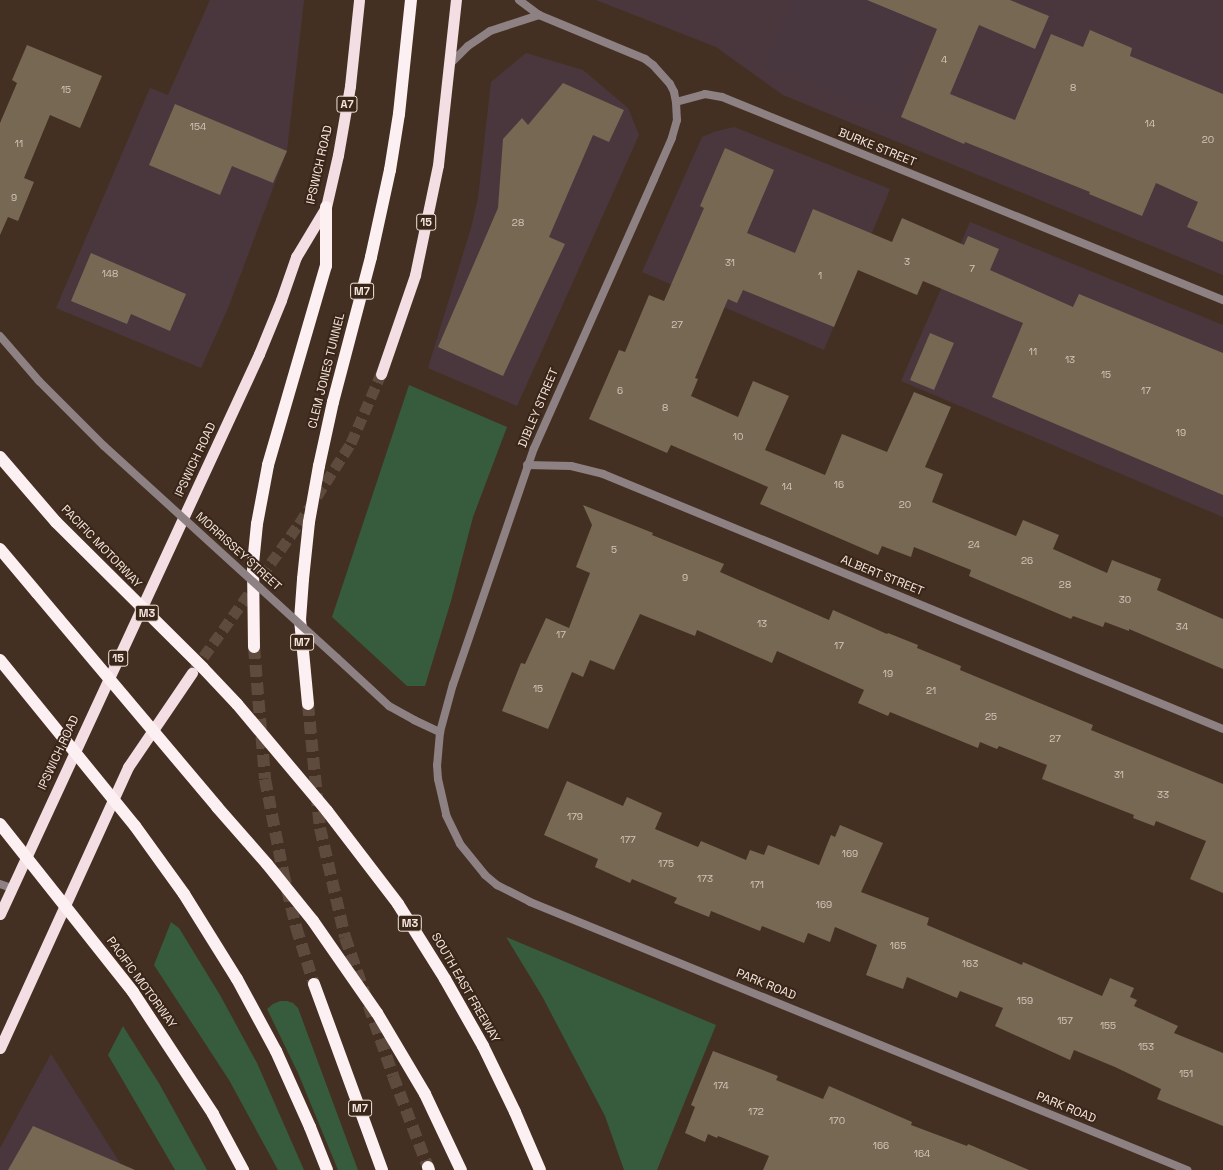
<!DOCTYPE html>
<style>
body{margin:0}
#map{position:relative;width:1223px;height:1170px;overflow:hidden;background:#443022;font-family:"Space Grotesk",sans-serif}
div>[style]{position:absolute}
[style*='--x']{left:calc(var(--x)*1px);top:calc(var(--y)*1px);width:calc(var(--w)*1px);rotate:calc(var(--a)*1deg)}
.commercial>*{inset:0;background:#4a373e}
.medical>*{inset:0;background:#493740}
.green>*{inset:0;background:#365b3d}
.building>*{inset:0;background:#766852}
.trunk-tunnel>*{height:11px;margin-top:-5.5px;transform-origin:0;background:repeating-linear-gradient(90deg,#5e4b3e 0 11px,transparent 0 16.5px)}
.motorway-tunnel>*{height:12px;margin-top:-6px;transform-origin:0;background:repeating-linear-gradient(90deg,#5e4b3e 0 12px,transparent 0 18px)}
.minor>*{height:8px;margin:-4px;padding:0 4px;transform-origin:4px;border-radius:4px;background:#8e8184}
.tertiary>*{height:8px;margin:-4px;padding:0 4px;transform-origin:4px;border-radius:4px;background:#8e8184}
.trunk>*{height:11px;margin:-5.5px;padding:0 5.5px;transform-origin:5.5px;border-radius:5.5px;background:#f2dee3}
.motorway>*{height:12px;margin:-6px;padding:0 6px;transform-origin:6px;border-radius:6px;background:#fdf0f3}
.tertiary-bridge>*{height:8px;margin:-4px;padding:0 4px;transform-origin:4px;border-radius:4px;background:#8e8184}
.motorway-bridge>*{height:12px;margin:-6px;padding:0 6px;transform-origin:6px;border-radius:6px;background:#fdf0f3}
span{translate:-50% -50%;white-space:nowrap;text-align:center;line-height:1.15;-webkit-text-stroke:4px #3a2619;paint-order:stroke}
.number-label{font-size:10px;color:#d4c6bb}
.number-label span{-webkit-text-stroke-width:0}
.shield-label span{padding:1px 3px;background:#3a2619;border:1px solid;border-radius:3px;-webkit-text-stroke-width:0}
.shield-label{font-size:11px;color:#f4e6de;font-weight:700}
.street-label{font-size:12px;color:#f4e6de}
</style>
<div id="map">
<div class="commercial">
<div style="clip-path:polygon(210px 0,304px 0,287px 151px,228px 308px,201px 368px,56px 308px,150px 88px,168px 95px)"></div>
<div style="clip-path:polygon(596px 0,1223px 0,1223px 275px,783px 95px,716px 47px)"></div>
<div style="clip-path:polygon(526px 53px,583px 70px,628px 108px,639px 135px,517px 406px,428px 368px,471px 228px,478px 198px,491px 82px)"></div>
<div style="clip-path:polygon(734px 127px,890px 189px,824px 350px,642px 272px,702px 137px,714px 132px)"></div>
<div style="clip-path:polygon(970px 222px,1223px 325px,1223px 517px,901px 381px)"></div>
<div style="clip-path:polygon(51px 1054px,120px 1163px,117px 1170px,0 1170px,0 1148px)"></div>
</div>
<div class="medical">
<div style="clip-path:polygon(791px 0,936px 0,891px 113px,765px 65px)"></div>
</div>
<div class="green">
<div style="clip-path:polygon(409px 385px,507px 427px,473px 517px,451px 601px,425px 686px,407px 686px,332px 617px)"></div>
<div style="clip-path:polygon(171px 922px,179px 928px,220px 995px,257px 1063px,304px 1170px,278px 1170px,229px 1080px,154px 965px)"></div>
<div style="clip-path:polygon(506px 937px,716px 1025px,657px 1170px,624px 1170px,605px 1116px,542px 996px)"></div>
<div style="clip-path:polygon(280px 1001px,287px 1001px,293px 1003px,298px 1008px,358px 1170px,338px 1170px,298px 1073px,267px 1009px,273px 1004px)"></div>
<div style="clip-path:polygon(123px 1026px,160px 1085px,207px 1170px,175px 1170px,108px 1055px)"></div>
</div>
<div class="building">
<div style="clip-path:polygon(867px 0,1010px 0,1049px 16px,1035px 49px,979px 25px,950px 94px,1015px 120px,1051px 34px,1083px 47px,1090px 30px,1132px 48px,1130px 56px,1223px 94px,1223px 242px,1187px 227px,1198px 202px,1156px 183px,1142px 216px,1089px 194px,1090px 192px,965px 142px,964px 144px,901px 117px,937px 29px)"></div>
<div style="clip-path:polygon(27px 45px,102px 76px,80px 128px,50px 115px,24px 178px,34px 182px,18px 221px,8px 217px,0 235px,0 123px,17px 83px,12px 80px)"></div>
<div style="clip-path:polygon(563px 83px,624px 110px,609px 142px,593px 135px,549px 237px,565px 244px,503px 376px,438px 347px,498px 208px,503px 139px,522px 118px,528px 125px)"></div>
<div style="clip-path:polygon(175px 104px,287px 151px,273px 183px,232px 166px,220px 195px,149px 165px)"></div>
<div style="clip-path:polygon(725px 148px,774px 170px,747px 233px,795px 253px,813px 209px,892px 242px,902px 218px,964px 245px,968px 236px,999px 249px,990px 270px,1073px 307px,1079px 294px,1223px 353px,1223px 495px,992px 397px,1023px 323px,923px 281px,917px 295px,858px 270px,834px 327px,743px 290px,737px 303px,728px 299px,695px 378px,698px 379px,691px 396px,738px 417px,753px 381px,789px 396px,765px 450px,825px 475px,842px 434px,887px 452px,914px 392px,951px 407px,925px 467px,943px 474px,932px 502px,1016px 536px,1023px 520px,1059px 535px,1053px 549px,1107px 573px,1112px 560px,1161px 579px,1157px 590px,1223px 619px,1223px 669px,1129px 629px,1129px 631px,1105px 622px,1103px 627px,1073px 616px,1071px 619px,969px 576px,971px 570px,914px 547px,911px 557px,882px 546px,878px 555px,760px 504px,768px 487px,671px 445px,667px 453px,589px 419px,619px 350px,625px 352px,649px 295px,664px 301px,704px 208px,700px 206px)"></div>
<div style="clip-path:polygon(91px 253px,186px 294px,170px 331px,131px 314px,127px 324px,71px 301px)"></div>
<div style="clip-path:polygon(930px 333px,954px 343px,934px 390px,910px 380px)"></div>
<div style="clip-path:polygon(583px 505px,653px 533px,652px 535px,724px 564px,720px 572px,829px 620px,833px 610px,887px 634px,888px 633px,918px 645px,917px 648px,961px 666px,960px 670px,1093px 725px,1091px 730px,1223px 784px,1223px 893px,1190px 879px,1206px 841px,1156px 821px,1154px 826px,1133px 818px,1134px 815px,1042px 779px,1047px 765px,999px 746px,997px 749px,980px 742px,978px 748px,890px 712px,888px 716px,858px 703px,864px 690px,777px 651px,772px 663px,697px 630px,695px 636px,640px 614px,614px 670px,590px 660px,583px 677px,572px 672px,548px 729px,502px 711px,521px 663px,525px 664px,546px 618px,569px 628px,590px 573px,576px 567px,592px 525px)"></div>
<div style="clip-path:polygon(567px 781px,623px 806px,627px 797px,662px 813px,655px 829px,698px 847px,701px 841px,746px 860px,750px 850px,764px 855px,768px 845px,819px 865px,831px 835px,835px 837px,840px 825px,883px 843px,861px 892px,929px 918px,927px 925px,1022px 965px,1023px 962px,1102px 996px,1110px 978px,1134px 988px,1130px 997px,1137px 1000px,1134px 1006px,1178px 1026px,1174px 1033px,1223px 1053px,1223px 1126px,1157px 1099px,1161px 1089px,1115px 1067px,1074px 1050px,1070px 1060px,995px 1026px,1003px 1008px,960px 991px,957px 998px,907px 977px,903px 989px,866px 975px,877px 945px,835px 927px,830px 942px,808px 933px,804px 943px,762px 926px,760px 931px,711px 911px,709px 917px,674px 903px,677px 898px,632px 879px,630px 883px,595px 867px,598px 859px,544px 835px)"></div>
<div style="clip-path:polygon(713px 1051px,778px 1076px,776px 1080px,823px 1099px,829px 1086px,912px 1122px,911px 1125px,967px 1146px,968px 1144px,1029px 1170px,763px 1170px,769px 1156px,718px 1136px,717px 1138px,708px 1134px,705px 1142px,685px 1133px,695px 1107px,691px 1105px)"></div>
<div style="clip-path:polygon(33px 1126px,135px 1170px,8px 1170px)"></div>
</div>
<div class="trunk-tunnel">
<div style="--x:194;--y:670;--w:180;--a:-54.3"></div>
<div style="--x:299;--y:524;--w:96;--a:-57.3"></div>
<div style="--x:351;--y:443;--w:75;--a:-66.5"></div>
</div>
<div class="motorway-tunnel">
<div style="--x:254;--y:647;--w:132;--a:85.2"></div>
<div style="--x:265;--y:779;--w:95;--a:79"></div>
<div style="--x:283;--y:872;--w:57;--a:76.7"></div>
<div style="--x:296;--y:927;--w:60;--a:72.5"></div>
<div style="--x:308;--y:704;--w:125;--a:84.5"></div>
<div style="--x:320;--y:828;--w:112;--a:77.1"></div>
<div style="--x:345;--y:937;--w:147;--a:70.9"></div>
<div style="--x:393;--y:1076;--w:97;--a:69"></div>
</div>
<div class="minor">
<div style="--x:676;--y:102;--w:30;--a:-15"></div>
<div style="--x:705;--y:94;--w:17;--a:10"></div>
<div style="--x:722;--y:97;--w:541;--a:22.06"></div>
<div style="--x:527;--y:465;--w:44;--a:1.3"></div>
<div style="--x:571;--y:466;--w:33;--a:14"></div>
<div style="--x:603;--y:474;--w:670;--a:22.36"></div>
<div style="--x:0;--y:884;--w:12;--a:20"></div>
</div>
<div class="tertiary">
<div style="--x:519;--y:0;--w:25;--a:37"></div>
<div style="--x:539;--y:15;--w:115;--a:22.5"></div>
<div style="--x:645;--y:59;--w:10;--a:37"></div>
<div style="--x:653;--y:65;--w:25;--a:48"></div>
<div style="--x:670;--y:84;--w:9;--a:63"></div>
<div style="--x:674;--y:92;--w:10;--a:79"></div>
<div style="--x:676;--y:102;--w:18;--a:87"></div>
<div style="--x:677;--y:120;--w:19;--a:106"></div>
<div style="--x:672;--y:138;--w:45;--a:113.7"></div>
<div style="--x:654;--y:179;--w:295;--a:114"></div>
<div style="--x:534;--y:448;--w:250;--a:108.9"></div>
<div style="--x:453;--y:684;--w:50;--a:105.2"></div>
<div style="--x:440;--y:732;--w:33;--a:95"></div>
<div style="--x:437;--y:765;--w:14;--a:86"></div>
<div style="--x:438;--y:779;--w:37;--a:77"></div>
<div style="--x:446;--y:815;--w:32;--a:64"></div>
<div style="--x:460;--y:844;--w:40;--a:51"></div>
<div style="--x:485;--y:875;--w:16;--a:40"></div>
<div style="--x:497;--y:885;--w:37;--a:27"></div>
<div style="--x:530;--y:902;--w:710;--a:22.19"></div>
<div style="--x:449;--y:65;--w:27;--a:-45"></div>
<div style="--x:468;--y:46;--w:27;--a:-34"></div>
<div style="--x:490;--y:31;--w:52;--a:-18.1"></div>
<div style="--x:0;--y:336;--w:60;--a:49.1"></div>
<div style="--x:39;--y:381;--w:92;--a:45"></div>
<div style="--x:337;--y:658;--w:71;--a:42.7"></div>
<div style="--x:389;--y:706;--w:29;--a:29"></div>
<div style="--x:414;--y:720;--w:29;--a:25"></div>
</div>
<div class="trunk">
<div style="--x:381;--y:374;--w:105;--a:-71"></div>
<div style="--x:415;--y:275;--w:112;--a:-78.2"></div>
<div style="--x:438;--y:165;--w:166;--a:-83.8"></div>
<div style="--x:0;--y:914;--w:617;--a:-65.18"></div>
<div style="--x:259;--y:354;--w:58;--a:-67.8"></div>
<div style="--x:281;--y:300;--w:46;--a:-70.8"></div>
<div style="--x:296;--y:257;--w:58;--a:-59"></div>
<div style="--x:326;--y:207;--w:53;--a:-77"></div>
<div style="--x:338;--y:155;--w:70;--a:-80.1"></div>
<div style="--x:350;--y:86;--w:86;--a:-84"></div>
<div style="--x:0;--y:1048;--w:309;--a:-65.5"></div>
<div style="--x:128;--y:767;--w:114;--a:-55.8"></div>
</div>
<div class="motorway">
<div style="--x:0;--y:457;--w:86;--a:49.3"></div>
<div style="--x:0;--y:549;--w:57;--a:49.9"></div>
<div style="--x:254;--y:647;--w:83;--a:-90.7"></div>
<div style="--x:253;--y:564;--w:40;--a:-84.3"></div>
<div style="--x:257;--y:524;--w:60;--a:-79.4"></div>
<div style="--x:268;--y:465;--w:207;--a:-73.8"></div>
<div style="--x:326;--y:266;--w:59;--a:-90"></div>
<div style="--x:237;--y:704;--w:140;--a:49.9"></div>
<div style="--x:327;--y:811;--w:117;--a:52.6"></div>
<div style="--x:398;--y:904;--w:89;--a:57.9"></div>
<div style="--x:445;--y:979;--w:77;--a:60.4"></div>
<div style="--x:483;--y:1046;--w:73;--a:64.1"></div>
<div style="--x:515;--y:1112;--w:63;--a:66.7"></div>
<div style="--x:308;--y:704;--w:84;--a:-95.4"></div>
<div style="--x:300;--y:620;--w:41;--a:-85.8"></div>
<div style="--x:303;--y:579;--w:57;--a:-84"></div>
<div style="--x:309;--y:522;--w:57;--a:-79.9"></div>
<div style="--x:319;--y:466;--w:66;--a:-77.7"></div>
<div style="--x:333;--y:402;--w:150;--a:-75.3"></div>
<div style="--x:371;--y:257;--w:89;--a:-77.7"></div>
<div style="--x:390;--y:170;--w:57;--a:-80.9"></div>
<div style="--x:399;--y:114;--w:115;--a:-84"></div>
<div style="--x:217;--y:807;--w:76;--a:48.7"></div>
<div style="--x:267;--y:864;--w:73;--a:51.1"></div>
<div style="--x:313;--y:921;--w:112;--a:55.2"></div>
<div style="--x:377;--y:1013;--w:94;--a:59.3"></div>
<div style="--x:425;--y:1094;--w:84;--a:64.7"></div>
<div style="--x:184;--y:894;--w:100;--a:58.1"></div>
<div style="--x:237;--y:979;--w:82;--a:61.6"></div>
<div style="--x:276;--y:1051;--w:83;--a:65.9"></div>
<div style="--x:310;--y:1127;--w:46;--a:68.4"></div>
<div style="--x:314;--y:984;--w:198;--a:69.9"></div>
<div style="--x:133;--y:992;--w:146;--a:56.7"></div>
<div style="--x:213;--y:1114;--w:64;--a:61.8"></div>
<div style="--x:428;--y:1167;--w:3;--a:72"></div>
</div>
<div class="tertiary-bridge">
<div style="--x:104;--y:446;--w:315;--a:42.3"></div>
</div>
<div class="motorway-bridge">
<div style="--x:56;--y:522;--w:207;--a:44.8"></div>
<div style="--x:203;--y:668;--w:50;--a:46.6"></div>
<div style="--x:37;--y:593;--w:280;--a:49.9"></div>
<div style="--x:0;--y:660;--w:214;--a:50.9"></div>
<div style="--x:135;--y:826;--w:84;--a:54.2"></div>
<div style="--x:0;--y:824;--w:214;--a:51.6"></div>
</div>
<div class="number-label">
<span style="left:944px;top:60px">4</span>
<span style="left:1073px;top:88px">8</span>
<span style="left:66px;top:90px">15</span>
<span style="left:1150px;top:124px">14</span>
<span style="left:198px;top:127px">154</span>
<span style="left:1208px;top:140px">20</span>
<span style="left:19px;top:144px">11</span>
<span style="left:14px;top:198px">9</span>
<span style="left:518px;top:223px">28</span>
<span style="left:907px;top:262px">3</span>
<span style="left:730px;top:263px">31</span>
<span style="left:972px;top:269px">7</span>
<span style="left:110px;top:274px">148</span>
<span style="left:820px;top:276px">1</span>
<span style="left:677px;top:325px">27</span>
<span style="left:1033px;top:352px">11</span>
<span style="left:1070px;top:360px">13</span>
<span style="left:1106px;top:375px">15</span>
<span style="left:620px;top:391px">6</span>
<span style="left:1146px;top:391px">17</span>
<span style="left:665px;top:408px">8</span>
<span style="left:1181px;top:433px">19</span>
<span style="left:738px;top:437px">10</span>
<span style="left:839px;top:485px">16</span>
<span style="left:787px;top:487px">14</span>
<span style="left:905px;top:505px">20</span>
<span style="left:974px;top:545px">24</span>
<span style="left:614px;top:550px">5</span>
<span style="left:1027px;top:561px">26</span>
<span style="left:685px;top:578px">9</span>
<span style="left:1065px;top:585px">28</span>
<span style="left:1125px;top:600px">30</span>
<span style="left:762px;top:624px">13</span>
<span style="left:1182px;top:627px">34</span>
<span style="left:561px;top:635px">17</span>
<span style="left:839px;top:646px">17</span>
<span style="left:888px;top:674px">19</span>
<span style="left:538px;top:689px">15</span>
<span style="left:931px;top:691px">21</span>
<span style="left:991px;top:717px">25</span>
<span style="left:1055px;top:739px">27</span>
<span style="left:1119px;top:775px">31</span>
<span style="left:1163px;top:795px">33</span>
<span style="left:575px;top:817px">179</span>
<span style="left:628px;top:840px">177</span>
<span style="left:850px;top:854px">169</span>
<span style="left:666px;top:864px">175</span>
<span style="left:705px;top:879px">173</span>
<span style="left:757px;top:885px">171</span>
<span style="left:824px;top:905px">169</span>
<span style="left:898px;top:946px">165</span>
<span style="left:970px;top:964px">163</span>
<span style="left:1025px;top:1001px">159</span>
<span style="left:1065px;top:1021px">157</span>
<span style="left:1108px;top:1026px">155</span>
<span style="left:1146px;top:1047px">153</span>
<span style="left:1186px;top:1074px">151</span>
<span style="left:721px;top:1086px">174</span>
<span style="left:756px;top:1112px">172</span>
<span style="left:837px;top:1121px">170</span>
<span style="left:881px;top:1146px">166</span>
<span style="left:922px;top:1154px">164</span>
</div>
<div class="shield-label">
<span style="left:347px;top:104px">A7</span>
<span style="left:426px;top:222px">15</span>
<span style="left:362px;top:291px">M7</span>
<span style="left:147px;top:613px">M3</span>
<span style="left:302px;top:642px">M7</span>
<span style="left:118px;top:658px">15</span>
<span style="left:410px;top:923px">M3</span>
<span style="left:360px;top:1108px">M7</span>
</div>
<div class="street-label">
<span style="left:877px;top:148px;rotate:22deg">BURKE STREET</span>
<span style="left:320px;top:165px;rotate:-77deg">IPSWICH ROAD</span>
<span style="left:327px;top:371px;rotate:-76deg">CLEM JONES TUNNEL</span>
<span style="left:539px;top:408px;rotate:-67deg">DIBLEY STREET</span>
<span style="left:196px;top:460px;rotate:-65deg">IPSWICH ROAD</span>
<span style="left:101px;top:547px;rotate:46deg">PACIFIC MOTORWAY</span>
<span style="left:238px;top:552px;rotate:42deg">MORRISSEY STREET</span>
<span style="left:882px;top:576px;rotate:22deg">ALBERT STREET</span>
<span style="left:59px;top:753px;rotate:-65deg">IPSWICH ROAD</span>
<span style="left:141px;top:983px;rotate:54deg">PACIFIC MOTORWAY</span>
<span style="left:766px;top:985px;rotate:22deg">PARK ROAD</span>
<span style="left:465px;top:988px;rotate:60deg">SOUTH EAST FREEWAY</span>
<span style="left:1066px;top:1108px;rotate:22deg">PARK ROAD</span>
</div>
</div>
